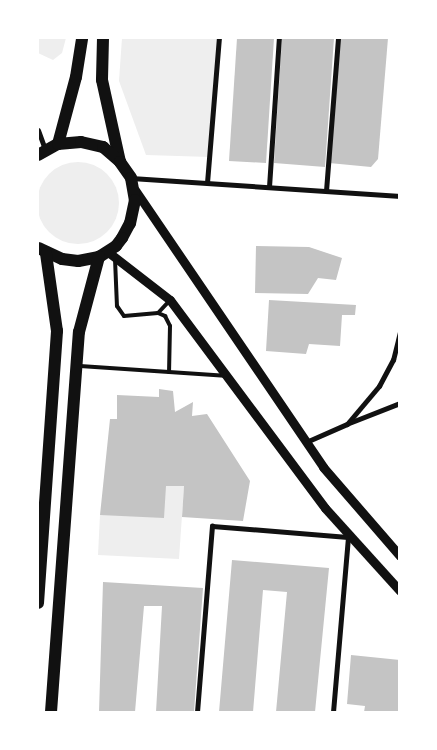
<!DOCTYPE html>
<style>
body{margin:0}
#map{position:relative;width:437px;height:750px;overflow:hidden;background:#fff;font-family:"Sofia Sans Condensed",sans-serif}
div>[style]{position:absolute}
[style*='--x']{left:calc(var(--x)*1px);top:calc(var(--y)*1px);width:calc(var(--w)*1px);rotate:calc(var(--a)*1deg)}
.green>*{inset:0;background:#eee}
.round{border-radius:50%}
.building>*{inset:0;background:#c4c4c4}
.service>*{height:4px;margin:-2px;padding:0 2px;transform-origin:2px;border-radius:2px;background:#111}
.pedestrian>*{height:4.5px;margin:-2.25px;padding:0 2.25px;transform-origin:2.25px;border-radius:2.25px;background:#111}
.minor>*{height:5px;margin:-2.5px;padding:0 2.5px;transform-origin:2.5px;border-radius:2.5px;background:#111}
.tertiary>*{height:9px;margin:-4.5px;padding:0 4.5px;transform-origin:4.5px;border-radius:4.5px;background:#111}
.primary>*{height:12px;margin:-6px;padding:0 6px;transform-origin:6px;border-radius:6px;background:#111}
span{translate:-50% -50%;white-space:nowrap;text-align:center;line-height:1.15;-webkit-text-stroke:4.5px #fff;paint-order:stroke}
.frame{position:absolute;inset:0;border:39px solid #fff;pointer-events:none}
</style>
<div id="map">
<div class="green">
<div style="clip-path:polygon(38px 38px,66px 38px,62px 53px,53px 60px,38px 53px)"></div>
<div style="clip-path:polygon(122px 38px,219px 38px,210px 157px,146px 155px,119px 81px)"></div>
<div class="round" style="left:37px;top:162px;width:82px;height:82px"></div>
<div style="clip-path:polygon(166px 486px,184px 486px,179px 559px,98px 555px,100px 515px)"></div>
</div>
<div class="building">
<div style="clip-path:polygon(237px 38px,274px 38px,266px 163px,229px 161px)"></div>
<div style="clip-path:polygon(282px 38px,334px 38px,325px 167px,274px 163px)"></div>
<div style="clip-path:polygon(339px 38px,388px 38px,378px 159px,371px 167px,329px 163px)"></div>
<div style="clip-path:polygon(256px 246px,309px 247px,342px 258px,336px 280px,318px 278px,308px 294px,255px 293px)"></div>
<div style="clip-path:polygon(269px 300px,356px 305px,355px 315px,342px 315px,340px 346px,309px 344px,306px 354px,266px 351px)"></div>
<div style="clip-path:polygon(159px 389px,173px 391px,175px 412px,193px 402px,192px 416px,207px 414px,250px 481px,243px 521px,182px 517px,184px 486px,166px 486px,164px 518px,100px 515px,110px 419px,117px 419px,117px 395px,159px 397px)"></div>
<div style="clip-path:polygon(232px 560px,329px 568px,315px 712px,276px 712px,287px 592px,263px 590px,253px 712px,219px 712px)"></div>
<div style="clip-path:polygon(103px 582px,203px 588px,194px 712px,156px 712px,162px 606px,144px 606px,135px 712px,99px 712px)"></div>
<div style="clip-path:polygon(351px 655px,400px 660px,400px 712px,364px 712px,365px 706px,347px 704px)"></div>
</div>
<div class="service">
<div style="--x:115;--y:259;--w:47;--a:87.6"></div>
<div style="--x:117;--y:306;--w:12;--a:55"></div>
<div style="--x:124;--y:316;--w:34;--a:-5"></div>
<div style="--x:158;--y:313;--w:8;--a:23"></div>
<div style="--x:165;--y:316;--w:11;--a:63"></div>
<div style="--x:170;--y:326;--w:46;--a:91.2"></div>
<div style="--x:158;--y:313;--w:18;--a:-47"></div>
<div style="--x:80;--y:366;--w:145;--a:3.9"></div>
</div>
<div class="pedestrian">
<div style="--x:207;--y:183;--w:145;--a:-85.3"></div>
<div style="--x:269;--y:187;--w:149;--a:-86.2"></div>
<div style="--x:326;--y:191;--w:153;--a:-85.5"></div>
</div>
<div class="minor">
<div style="--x:38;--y:130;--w:20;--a:70"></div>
<div style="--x:131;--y:178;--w:270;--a:3.8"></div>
<div style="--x:349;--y:423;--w:55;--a:-21.4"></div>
<div style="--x:306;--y:442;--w:45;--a:-23.7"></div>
<div style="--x:347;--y:424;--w:50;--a:-49.9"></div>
<div style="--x:379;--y:386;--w:30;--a:-62"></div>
<div style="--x:393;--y:360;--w:30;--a:-76"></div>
<div style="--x:197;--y:712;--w:187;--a:-85.4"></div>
<div style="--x:212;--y:526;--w:136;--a:4.6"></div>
<div style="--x:348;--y:537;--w:176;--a:94.9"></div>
</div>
<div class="tertiary">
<div style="--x:135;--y:190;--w:335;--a:55.8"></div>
<div style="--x:323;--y:467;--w:118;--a:49.1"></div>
<div style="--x:108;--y:252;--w:78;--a:37.7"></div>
<div style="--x:170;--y:300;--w:259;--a:53.3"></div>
<div style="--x:325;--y:508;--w:112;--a:47.9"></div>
</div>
<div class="primary">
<div style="--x:103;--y:38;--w:42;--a:91.4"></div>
<div style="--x:102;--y:80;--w:84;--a:77.6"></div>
<div style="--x:58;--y:144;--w:69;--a:-75"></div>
<div style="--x:76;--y:77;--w:39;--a:-81"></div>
<div style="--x:38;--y:155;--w:23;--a:-29"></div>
<div style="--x:58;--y:144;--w:23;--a:-5"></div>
<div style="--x:81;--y:142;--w:23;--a:13"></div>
<div style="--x:103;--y:147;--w:23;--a:41"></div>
<div style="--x:120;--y:162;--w:19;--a:55"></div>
<div style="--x:131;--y:178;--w:22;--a:80"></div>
<div style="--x:135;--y:200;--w:24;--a:102"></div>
<div style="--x:130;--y:223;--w:17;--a:118"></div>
<div style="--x:122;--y:238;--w:10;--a:127"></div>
<div style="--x:116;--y:246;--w:20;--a:147"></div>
<div style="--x:99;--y:257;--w:21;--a:169"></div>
<div style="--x:78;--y:261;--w:16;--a:-173"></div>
<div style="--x:62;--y:259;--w:26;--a:-155"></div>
<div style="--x:38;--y:603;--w:273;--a:-86"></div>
<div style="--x:57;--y:331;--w:78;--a:-98.1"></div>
<div style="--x:51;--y:712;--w:381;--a:-85.8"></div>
<div style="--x:79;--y:332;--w:78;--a:-75.1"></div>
</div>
<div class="frame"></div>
</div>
